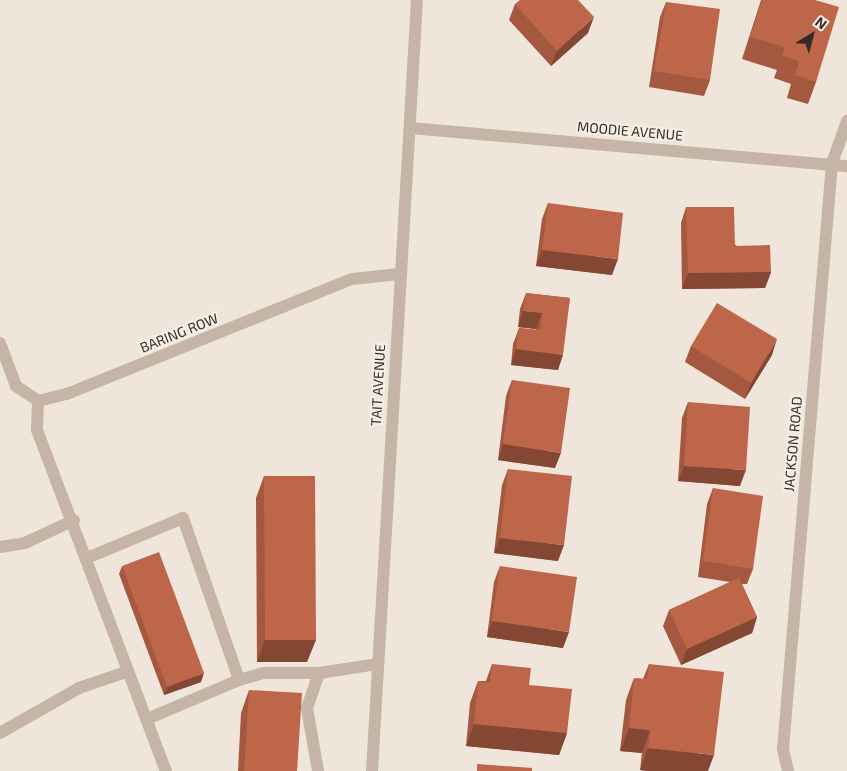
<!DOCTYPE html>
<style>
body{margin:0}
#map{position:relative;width:847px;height:771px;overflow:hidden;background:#efe5da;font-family:"Exo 2",sans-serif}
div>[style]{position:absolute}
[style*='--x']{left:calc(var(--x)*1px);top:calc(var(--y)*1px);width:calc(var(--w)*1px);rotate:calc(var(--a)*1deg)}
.service>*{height:12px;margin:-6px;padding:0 6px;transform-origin:6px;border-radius:6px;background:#c6b5a7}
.minor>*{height:12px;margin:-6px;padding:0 6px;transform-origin:6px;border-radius:6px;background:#c6b5a7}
.wall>*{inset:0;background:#a3583f}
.shaded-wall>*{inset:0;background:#844733}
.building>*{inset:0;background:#bd6649}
span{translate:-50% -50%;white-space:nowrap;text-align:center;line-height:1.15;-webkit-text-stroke:4px #f7efe5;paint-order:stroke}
.street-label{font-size:14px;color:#332b27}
.north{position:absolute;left:787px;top:10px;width:50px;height:50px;-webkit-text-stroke:4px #f7efe5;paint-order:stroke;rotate:37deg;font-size:14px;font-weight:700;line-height:20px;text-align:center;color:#332b27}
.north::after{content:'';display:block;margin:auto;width:18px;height:22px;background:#332b27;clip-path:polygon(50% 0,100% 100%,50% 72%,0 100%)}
</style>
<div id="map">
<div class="service">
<div style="--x:38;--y:401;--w:29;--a:92"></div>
<div style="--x:37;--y:430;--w:365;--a:69.3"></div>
<div style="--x:0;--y:547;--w:25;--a:-9"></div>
<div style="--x:25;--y:543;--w:54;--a:-25.1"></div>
<div style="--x:87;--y:558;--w:104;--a:-22.6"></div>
<div style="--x:183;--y:518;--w:171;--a:70.9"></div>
<div style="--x:147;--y:719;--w:100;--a:-23"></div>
<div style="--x:239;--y:680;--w:26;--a:-16"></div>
<div style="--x:264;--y:673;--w:55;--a:0"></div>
<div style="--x:319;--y:673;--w:60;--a:-8.7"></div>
<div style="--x:0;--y:733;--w:91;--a:-29.7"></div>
<div style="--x:79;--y:688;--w:50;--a:-18.8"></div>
<div style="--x:318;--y:771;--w:64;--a:-99.9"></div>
<div style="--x:307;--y:708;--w:37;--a:-71"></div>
</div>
<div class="minor">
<div style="--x:410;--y:128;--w:439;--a:5"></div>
<div style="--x:0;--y:343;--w:46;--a:69.6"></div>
<div style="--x:16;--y:386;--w:27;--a:34"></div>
<div style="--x:38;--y:401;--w:30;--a:-14"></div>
<div style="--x:67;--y:394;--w:307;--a:-22"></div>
<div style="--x:352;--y:279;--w:48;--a:-5.9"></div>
<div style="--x:372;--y:771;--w:772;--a:-86.66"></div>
<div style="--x:788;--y:771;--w:23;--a:-103"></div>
<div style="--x:783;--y:749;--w:588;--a:-85.22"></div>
<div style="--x:832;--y:163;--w:45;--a:-70.3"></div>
</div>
<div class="wall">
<div style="clip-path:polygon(761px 0,815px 0,816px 82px,808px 104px,787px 98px,791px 84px,774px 78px,777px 70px,742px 59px)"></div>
<div style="clip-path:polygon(666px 2px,710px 80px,704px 96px,649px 87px,660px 17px)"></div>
<div style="clip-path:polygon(515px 4px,588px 33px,551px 66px,509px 20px)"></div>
<div style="clip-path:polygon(548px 203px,612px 275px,536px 266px,542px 219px)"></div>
<div style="clip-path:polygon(686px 207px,771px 272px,765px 288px,682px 289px,681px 223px)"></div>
<div style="clip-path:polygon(526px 293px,570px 298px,558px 370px,511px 365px,513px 344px,519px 328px,536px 330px,536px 329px,518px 327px,520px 309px)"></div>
<div style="clip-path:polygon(691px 346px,772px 355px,745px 399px,685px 362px)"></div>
<div style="clip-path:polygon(512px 380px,555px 468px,498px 460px,506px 396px)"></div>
<div style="clip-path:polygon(688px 402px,740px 486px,678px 481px,682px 418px)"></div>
<div style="clip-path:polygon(508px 469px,558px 561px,494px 553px,502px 485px)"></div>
<div style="clip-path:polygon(264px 476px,307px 662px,257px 662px,256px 498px)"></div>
<div style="clip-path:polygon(713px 488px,753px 569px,747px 584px,742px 584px,757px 617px,752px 633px,681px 665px,663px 626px,669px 610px,730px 582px,698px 577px,707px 504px)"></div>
<div style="clip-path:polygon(122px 566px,201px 682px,164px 695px,119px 574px)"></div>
<div style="clip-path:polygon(500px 566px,563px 648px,487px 637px,494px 582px)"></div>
<div style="clip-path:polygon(492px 664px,529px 685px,567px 733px,559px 755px,466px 746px,470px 703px,478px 681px,486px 681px)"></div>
<div style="clip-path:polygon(649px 664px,708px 771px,648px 771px,640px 770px,642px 753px,620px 751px,626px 700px,634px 678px,643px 679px)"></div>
<div style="clip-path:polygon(249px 690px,297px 771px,238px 771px,241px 713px)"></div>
</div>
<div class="shaded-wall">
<div style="clip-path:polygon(594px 17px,588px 33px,551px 66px,557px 51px)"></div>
<div style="clip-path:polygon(542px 250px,618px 259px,612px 275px,536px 266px)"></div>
<div style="clip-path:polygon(771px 272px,765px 288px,682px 289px,688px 273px)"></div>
<div style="clip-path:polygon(523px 311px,542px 313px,536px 329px,518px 327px)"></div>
<div style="clip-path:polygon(777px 339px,772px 355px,745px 399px,751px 383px)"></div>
<div style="clip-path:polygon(516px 349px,563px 355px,558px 370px,511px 365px)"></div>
<div style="clip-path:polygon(503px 444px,561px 453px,555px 468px,498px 460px)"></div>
<div style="clip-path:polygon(684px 466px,746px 470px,740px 486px,678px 481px)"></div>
<div style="clip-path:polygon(500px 538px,564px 545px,558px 561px,494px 553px)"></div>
<div style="clip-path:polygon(757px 617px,752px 633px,681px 665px,687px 649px)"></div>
<div style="clip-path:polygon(492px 621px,569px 632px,563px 648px,487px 637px)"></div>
<div style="clip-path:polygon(265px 640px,316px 640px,307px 662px,257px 662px)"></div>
<div style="clip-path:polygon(204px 673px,201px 682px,164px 695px,167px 687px)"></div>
<div style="clip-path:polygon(474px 724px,567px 733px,559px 755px,466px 746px)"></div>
<div style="clip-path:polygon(629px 728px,650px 730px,642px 753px,620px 751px)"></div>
<div style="clip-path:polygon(648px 748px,714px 755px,708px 771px,648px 771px,640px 770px)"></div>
</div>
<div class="building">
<div style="clip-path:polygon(520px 0,578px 0,594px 17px,557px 51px,515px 4px)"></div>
<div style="clip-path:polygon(762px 0,815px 0,839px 7px,816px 82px,795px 75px,799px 61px,782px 56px,785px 47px,750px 37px)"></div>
<div style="clip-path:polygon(666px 2px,720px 9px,710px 80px,654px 71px)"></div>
<div style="clip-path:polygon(548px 203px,623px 213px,618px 259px,542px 250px)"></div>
<div style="clip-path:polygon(686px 207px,734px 207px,735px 246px,770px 245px,771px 272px,688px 273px)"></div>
<div style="clip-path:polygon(526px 293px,570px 298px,563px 355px,516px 349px,519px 328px,540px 330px,542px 313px,523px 311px)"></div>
<div style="clip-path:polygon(717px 303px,777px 339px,751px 383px,691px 346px)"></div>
<div style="clip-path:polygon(512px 380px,570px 388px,561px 453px,503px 444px)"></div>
<div style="clip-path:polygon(688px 402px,750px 407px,746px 470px,684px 466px)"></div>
<div style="clip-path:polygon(508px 469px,572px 476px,564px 545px,500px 538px)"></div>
<div style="clip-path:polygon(264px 476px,315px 476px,316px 640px,265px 640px)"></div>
<div style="clip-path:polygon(713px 488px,763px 496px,753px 569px,703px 561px)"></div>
<div style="clip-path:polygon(159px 552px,204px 673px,167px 687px,122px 566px)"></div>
<div style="clip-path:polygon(500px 566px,577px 577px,569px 632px,492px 621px)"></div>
<div style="clip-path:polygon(739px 578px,757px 617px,687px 649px,669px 610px)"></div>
<div style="clip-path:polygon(492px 664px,531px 668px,529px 685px,572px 689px,567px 733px,474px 724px,478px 681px,490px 682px)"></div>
<div style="clip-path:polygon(649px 664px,724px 672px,714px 755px,648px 748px,650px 730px,629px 728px,634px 678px,647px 679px)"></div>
<div style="clip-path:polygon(249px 690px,302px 693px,297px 771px,244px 771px)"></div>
<div style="clip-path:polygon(477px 764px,532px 768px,532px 771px,477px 771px)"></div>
</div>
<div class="street-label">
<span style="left:630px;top:131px;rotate:5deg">MOODIE AVENUE</span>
<span style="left:179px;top:333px;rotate:-22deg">BARING ROW</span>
<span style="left:378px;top:385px;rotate:-87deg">TAIT AVENUE</span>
<span style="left:793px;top:444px;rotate:-85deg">JACKSON ROAD</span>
</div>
<div class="north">N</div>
</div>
